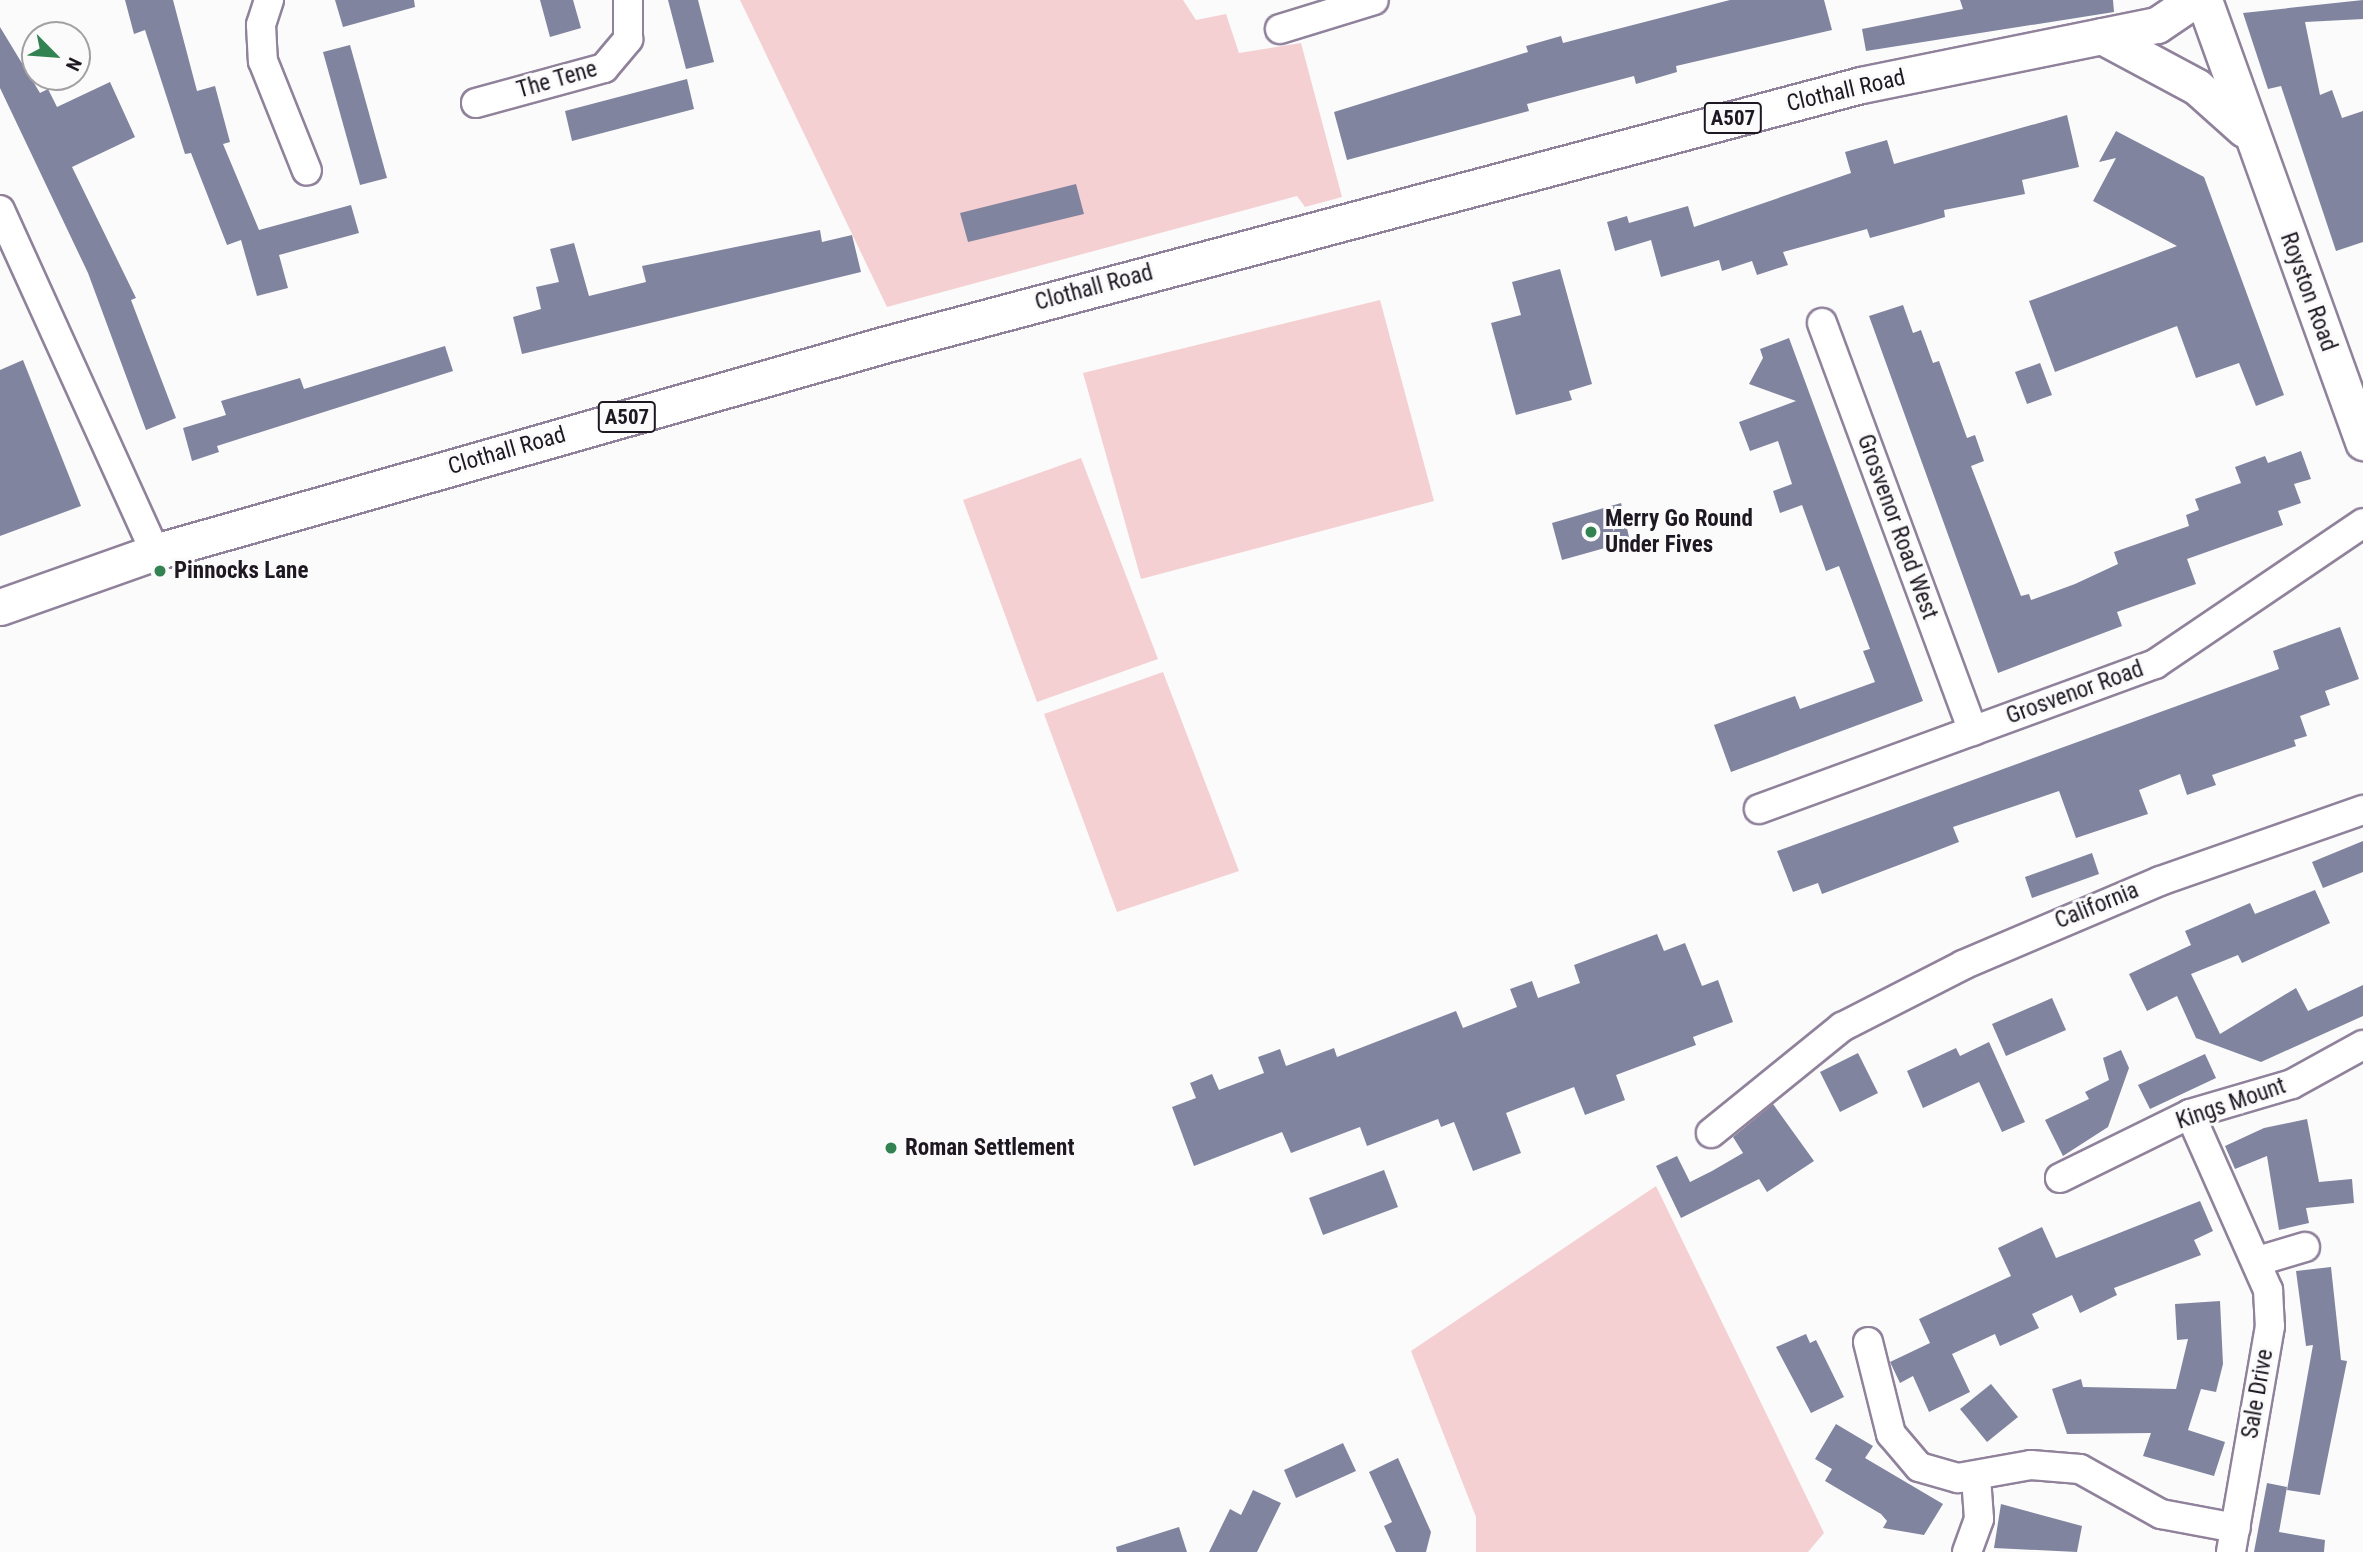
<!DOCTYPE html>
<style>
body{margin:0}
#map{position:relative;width:2363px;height:1552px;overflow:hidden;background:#fbfbfb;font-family:"Roboto Condensed",sans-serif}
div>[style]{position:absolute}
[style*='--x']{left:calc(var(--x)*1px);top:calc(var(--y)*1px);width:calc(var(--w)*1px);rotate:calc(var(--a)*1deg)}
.green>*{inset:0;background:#f5d0d2}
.building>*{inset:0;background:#80849f}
.roads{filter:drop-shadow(2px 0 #90829b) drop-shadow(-2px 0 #90829b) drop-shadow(0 2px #90829b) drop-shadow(0 -2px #90829b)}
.minor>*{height:28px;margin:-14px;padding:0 14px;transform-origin:14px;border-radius:14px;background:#fff}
.major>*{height:35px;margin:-17.5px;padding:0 17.5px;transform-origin:17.5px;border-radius:17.5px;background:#fff}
.dots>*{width:19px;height:19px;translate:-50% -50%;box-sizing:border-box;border:4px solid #fbfbfb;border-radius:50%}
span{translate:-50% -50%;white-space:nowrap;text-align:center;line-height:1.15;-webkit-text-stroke:6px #fbfbfb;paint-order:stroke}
.shield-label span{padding:2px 5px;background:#fbfbfb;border:2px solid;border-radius:5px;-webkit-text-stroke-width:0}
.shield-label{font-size:21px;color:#1e1822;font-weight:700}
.street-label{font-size:23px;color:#1e1822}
.poi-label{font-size:23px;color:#1e1822;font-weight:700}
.left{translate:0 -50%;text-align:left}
.north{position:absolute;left:21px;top:21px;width:70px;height:70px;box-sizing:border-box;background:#fbfbfb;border:2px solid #a3a0a4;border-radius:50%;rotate:115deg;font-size:19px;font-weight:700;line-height:28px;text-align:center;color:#1e1822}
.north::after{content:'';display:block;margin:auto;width:24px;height:32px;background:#338252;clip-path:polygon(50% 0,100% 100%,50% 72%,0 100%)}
</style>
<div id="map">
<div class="green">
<div style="clip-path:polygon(740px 0,1183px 0,1196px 20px,1226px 14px,1239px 53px,1301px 43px,1342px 197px,1305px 207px,1297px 196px,887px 307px)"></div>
<div style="clip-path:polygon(1380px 300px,1434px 501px,1141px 579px,1083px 373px)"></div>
<div style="clip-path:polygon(1081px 458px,1158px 659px,1037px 702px,963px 500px)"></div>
<div style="clip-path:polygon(1163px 672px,1239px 871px,1117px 912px,1044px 714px)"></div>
<div style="clip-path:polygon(1656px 1186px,1824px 1533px,1808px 1552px,1476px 1552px,1476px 1517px,1411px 1351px)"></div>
</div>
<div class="building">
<div style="clip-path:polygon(125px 0,173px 0,197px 91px,215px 86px,230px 142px,223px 144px,259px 230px,351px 205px,359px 233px,279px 255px,288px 288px,257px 296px,241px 240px,227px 245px,191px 153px,185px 154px,145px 30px,134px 34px)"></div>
<div style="clip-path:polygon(335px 0,414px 0,415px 7px,343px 27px)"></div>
<div style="clip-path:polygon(540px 0,573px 0,581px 28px,550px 37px)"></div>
<div style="clip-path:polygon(668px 0,698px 0,714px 62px,686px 69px)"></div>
<div style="clip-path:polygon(1730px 0,1824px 0,1832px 30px,1676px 66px,1677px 72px,1636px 84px,1634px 76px,1527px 104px,1529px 111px,1347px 160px,1334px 112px,1528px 52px,1526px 46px,1561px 36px,1563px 43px)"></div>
<div style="clip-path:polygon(1960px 0,2113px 0,2114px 12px,1866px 51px,1862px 29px,1963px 9px)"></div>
<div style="clip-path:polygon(2363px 0,2363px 19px,2305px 22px,2320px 95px,2332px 90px,2342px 118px,2363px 111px,2363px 242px,2336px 251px,2281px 86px,2268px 89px,2243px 13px)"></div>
<div style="clip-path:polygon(0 27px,40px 93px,48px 89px,57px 107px,110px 82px,135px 137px,72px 167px,136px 298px,131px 300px,176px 418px,146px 430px,88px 273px,0 88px)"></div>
<div style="clip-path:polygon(350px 45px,387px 178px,360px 185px,323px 52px)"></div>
<div style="clip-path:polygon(687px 79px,694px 109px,572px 141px,565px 111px)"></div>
<div style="clip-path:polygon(2067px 115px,2079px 167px,2022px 180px,2025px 194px,1944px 210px,1945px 217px,1921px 224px,1870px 238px,1867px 229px,1783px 252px,1788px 265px,1757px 275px,1752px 261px,1722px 271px,1719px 260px,1661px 277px,1651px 240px,1615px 251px,1607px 222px,1627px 216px,1629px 223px,1688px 206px,1694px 227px,1851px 173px,1845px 152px,1887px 140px,1894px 164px)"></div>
<div style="clip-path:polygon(2116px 131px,2204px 177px,2284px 395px,2256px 406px,2239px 363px,2196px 378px,2177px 326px,2055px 372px,2029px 301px,2177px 246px,2093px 201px,2116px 158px,2099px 162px)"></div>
<div style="clip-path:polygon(1076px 184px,1084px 214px,968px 242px,960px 213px)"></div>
<div style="clip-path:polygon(820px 230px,822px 242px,852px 235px,861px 272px,522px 354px,513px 317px,541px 309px,536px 287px,559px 282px,550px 249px,574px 243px,589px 296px,646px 282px,642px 266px)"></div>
<div style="clip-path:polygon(1560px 269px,1592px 384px,1569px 391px,1572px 400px,1516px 415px,1491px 323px,1521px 315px,1512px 282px)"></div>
<div style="clip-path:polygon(1903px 305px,1913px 333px,1921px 330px,1933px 363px,1939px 361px,1967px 438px,1975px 435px,1984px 461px,1971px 466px,2021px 596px,2029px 594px,2031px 600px,2075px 584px,2118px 564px,2114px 552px,2189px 526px,2186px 515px,2199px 510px,2195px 499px,2241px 483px,2235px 467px,2265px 456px,2268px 463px,2301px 451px,2311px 479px,2294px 484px,2301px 503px,2278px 511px,2283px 525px,2187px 559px,2196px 584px,2117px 612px,2122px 626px,1998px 673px,1869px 316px)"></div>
<div style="clip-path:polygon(1789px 338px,1923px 701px,1731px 772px,1714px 725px,1795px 696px,1800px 709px,1875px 682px,1863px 651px,1870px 649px,1839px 566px,1826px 571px,1802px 505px,1780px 513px,1773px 491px,1792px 484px,1778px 441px,1750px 451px,1739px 422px,1796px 401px,1749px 384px,1763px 358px,1760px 349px)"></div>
<div style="clip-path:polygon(445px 346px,453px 371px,217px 446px,219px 452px,192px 461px,183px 428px,226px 415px,221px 401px,300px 378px,304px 389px)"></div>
<div style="clip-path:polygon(23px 360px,81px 506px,0 536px,0 370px)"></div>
<div style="clip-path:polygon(2040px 363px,2052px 395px,2027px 404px,2015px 372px)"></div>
<div style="clip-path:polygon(1621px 503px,1630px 541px,1562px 560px,1552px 523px)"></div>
<div style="clip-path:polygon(2340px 627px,2359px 679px,2325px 691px,2330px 705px,2300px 716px,2307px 736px,2294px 740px,2296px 746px,2212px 775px,2216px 785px,2187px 795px,2180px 774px,2139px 790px,2148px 814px,2076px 838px,2059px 791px,1953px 827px,1959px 842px,1920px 857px,1822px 894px,1818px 883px,1793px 892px,1777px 851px,2279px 669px,2273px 651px)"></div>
<div style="clip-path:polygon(2363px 841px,2363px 872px,2323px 888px,2312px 862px)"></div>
<div style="clip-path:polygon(2092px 853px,2099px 874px,2032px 898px,2025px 877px)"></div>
<div style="clip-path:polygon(2315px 890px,2330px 923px,2242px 963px,2238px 955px,2191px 974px,2220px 1034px,2296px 988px,2308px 1011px,2363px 985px,2363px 1016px,2261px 1062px,2196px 1038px,2177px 996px,2147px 1011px,2129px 974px,2191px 945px,2185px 931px,2250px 903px,2255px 914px)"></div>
<div style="clip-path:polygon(1657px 934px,1664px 951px,1685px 943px,1702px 986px,1718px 980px,1733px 1022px,1693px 1037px,1696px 1045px,1616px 1075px,1625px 1100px,1585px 1115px,1574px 1087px,1506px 1113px,1521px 1153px,1473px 1171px,1454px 1122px,1441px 1127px,1438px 1119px,1367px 1146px,1360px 1127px,1291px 1153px,1282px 1132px,1194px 1166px,1172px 1107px,1196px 1098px,1190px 1083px,1212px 1074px,1219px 1090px,1264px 1073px,1258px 1057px,1280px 1049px,1286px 1066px,1334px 1048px,1337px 1057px,1456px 1011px,1463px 1028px,1517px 1007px,1510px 989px,1532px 981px,1538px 998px,1580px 983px,1574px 965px)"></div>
<div style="clip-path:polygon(2052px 998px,2066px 1030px,2006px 1056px,1992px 1024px)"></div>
<div style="clip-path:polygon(1989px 1042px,2025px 1122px,2002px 1132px,1979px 1082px,1923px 1108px,1907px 1071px,1956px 1048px,1960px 1056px)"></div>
<div style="clip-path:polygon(2121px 1050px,2129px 1068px,2108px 1127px,2063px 1156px,2045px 1120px,2089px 1099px,2085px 1092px,2109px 1080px,2103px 1058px)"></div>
<div style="clip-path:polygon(1858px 1053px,1878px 1093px,1840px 1112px,1820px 1072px)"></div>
<div style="clip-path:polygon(2205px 1054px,2216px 1078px,2150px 1109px,2138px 1085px)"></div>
<div style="clip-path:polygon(1773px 1104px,1814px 1161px,1767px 1192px,1759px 1179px,1681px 1218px,1656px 1166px,1677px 1156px,1690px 1182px,1712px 1171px,1743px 1153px,1733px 1137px)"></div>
<div style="clip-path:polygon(2307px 1119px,2319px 1182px,2352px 1179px,2354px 1203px,2306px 1208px,2309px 1223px,2279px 1230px,2267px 1156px,2235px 1169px,2225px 1146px,2264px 1128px)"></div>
<div style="clip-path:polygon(1384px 1170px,1398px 1207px,1323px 1235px,1309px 1198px)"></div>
<div style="clip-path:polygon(2200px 1201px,2213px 1231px,2194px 1240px,2201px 1255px,2114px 1288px,2117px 1295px,2080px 1313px,2072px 1295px,2032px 1314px,2039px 1328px,2000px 1346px,1995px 1334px,1952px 1354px,1970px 1392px,1929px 1412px,1913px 1376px,1900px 1383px,1890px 1362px,1930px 1343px,1919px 1319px,2011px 1276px,1998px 1248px,2042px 1227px,2056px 1258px)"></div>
<div style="clip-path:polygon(2331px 1267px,2341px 1360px,2347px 1361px,2320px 1495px,2287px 1490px,2313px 1345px,2306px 1346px,2296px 1271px)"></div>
<div style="clip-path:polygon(2220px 1301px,2223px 1364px,2216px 1392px,2201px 1389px,2188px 1430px,2225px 1442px,2214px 1476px,2143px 1456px,2151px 1433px,2067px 1434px,2052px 1389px,2081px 1379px,2083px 1387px,2176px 1389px,2188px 1339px,2177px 1340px,2175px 1304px)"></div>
<div style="clip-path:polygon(1806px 1334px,1810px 1343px,1816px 1340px,1844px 1397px,1811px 1413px,1776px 1347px)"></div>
<div style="clip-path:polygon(1991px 1384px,2018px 1417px,1987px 1442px,1960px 1409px)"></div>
<div style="clip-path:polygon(1836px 1424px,1873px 1446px,1865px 1458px,1943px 1504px,1924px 1535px,1883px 1528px,1887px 1521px,1881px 1514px,1825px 1481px,1832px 1469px,1815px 1459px)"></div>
<div style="clip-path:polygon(1343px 1443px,1356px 1471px,1296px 1498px,1284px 1470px)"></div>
<div style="clip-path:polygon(1398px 1458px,1431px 1532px,1426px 1552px,1396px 1552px,1384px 1526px,1392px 1522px,1369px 1472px)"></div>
<div style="clip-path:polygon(2267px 1483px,2287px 1487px,2279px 1532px,2325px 1540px,2324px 1552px,2254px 1552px)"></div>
<div style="clip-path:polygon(1253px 1490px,1281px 1503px,1257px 1552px,1209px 1552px,1230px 1509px,1241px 1515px)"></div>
<div style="clip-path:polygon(2001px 1504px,2082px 1526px,2077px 1552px,1994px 1548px)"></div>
<div style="clip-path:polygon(1179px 1527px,1187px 1552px,1117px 1552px,1116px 1547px)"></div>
</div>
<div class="roads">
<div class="minor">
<div style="--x:269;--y:0;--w:26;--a:108"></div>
<div style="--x:261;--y:25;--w:36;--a:87"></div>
<div style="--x:263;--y:61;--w:118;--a:68.2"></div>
<div style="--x:1280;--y:29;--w:98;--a:-17.1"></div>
<div style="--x:476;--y:103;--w:133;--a:-15.3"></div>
<div style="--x:604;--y:68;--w:38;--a:-50"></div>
<div style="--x:628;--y:39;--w:39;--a:-90"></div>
<div style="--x:0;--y:210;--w:375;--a:65.6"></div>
<div style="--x:1822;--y:323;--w:435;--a:69.7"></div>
<div style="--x:1759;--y:809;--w:422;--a:-20.1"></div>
<div style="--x:2155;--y:664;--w:251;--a:-34.1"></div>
<div style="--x:2190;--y:1114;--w:193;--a:66.1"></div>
<div style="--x:2268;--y:1290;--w:36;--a:87"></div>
<div style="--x:2270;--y:1326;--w:229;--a:99.8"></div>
<div style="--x:1711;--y:1133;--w:169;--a:-39"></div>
<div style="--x:1842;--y:1027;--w:136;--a:-27.1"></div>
<div style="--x:1963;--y:965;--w:214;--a:-23.1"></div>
<div style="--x:2160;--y:881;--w:215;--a:-19.3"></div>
<div style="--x:2060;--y:1178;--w:145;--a:-26.2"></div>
<div style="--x:2190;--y:1114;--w:106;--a:-16.4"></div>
<div style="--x:2292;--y:1084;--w:81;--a:-28.8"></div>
<div style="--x:2258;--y:1261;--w:49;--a:-16.6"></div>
<div style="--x:1868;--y:1342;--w:95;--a:76"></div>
<div style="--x:1891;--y:1434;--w:43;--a:49.7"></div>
<div style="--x:1919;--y:1467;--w:41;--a:15.8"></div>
<div style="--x:1958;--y:1478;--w:74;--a:-10.1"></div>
<div style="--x:2031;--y:1465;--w:49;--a:4.7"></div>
<div style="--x:2080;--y:1469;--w:93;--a:29.1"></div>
<div style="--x:2161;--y:1514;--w:76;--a:10.6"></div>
<div style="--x:1967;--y:1552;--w:35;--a:-70"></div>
<div style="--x:1979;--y:1519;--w:42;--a:-94.1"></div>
</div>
<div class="major">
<div style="--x:2204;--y:0;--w:470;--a:70.2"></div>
<div style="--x:2102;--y:36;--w:108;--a:28.2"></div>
<div style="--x:2197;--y:87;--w:63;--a:41.8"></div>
<div style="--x:0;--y:607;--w:164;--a:-19.5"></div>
<div style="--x:155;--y:552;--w:757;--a:-15.87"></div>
<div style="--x:883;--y:345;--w:1012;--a:-14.89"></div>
<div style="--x:1861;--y:85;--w:302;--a:-11.5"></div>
<div style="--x:2157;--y:25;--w:45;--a:-34"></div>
</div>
</div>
<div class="dots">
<div style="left:1591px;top:532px;background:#338252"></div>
<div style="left:160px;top:571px;background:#338252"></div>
<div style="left:891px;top:1148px;background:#338252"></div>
</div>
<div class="shield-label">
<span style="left:1733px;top:118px">A507</span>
<span style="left:627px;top:417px">A507</span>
</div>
<div class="street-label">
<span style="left:557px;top:80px;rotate:-16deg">The Tene</span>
<span style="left:1846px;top:91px;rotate:-13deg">Clothall Road</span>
<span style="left:1094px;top:288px;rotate:-15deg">Clothall Road</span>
<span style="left:2308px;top:292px;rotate:70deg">Royston Road</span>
<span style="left:507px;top:451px;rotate:-16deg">Clothall Road</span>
<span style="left:1897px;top:527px;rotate:70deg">Grosvenor Road West</span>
<span style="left:2075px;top:693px;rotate:-20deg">Grosvenor Road</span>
<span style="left:2097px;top:906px;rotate:-22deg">California</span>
<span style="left:2231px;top:1104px;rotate:-19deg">Kings Mount</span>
<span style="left:2258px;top:1394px;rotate:-80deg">Sale Drive</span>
</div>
<div class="poi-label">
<span class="left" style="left:1605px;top:532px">Merry Go Round<br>Under Fives</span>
<span class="left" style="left:174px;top:571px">Pinnocks Lane</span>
<span class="left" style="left:905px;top:1148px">Roman Settlement</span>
</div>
<div class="north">N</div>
</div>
